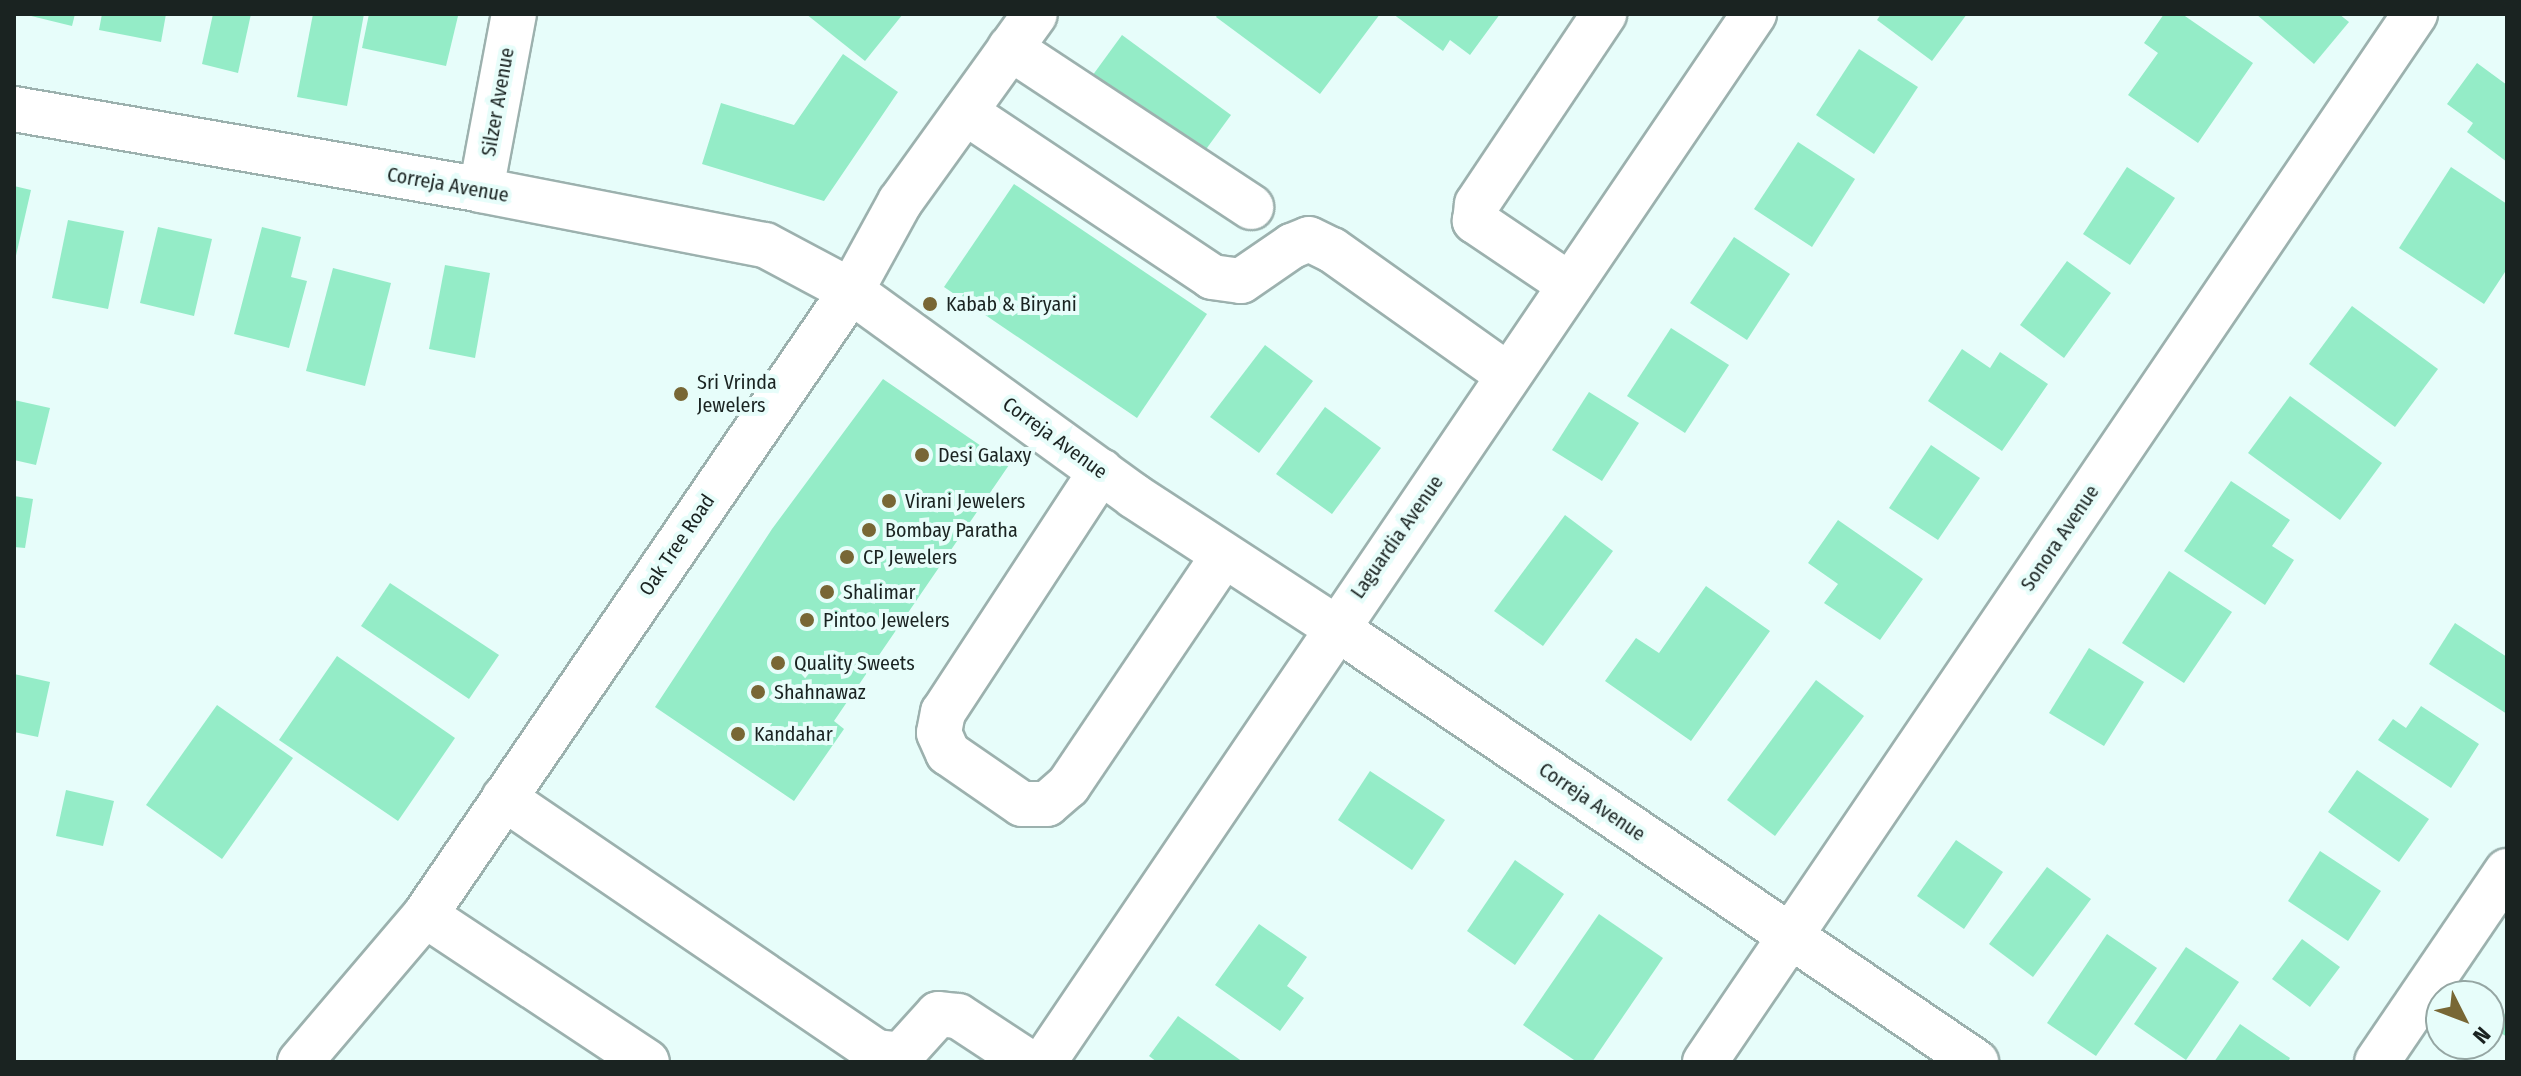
<!DOCTYPE html>
<style>
body{margin:0}
#map{position:relative;width:2521px;height:1076px;overflow:hidden;background:#e7fdfa;font-family:"Fira Sans Condensed",sans-serif}
div>[style]{position:absolute}
[style*='--x']{left:calc(var(--x)*1px);top:calc(var(--y)*1px);width:calc(var(--w)*1px);rotate:calc(var(--a)*1deg)}
.building>*{inset:0;background:#94ecc7}
.roads{filter:drop-shadow(2px 0 #9cb1ae) drop-shadow(-2px 0 #9cb1ae) drop-shadow(0 2px #9cb1ae) drop-shadow(0 -2px #9cb1ae)}
.minor>*{height:44px;margin:-22px;padding:0 22px;transform-origin:22px;border-radius:22px;background:#fff}
.dots>*{width:22px;height:22px;translate:-50% -50%;box-sizing:border-box;border:4px solid #e7fdfa;border-radius:50%}
span{translate:-50% -50%;white-space:nowrap;text-align:center;line-height:1.15;-webkit-text-stroke:8px #e7fdfa;paint-order:stroke}
.street-label{font-size:20px;color:#1a2321}
.poi-label{font-size:20px;color:#1a2321}
.left{translate:0 -50%;text-align:left}
.frame{position:absolute;inset:0;border:16px solid #1a2321;pointer-events:none}
.north{position:absolute;left:2425px;top:980px;width:80px;height:80px;box-sizing:border-box;background:#e7fdfa;border:2px solid #95a6a3;border-radius:50%;rotate:132deg;font-size:22px;font-weight:700;line-height:32px;text-align:center;color:#1a2321}
.north::after{content:'';display:block;margin:auto;width:28px;height:36px;background:#786735;clip-path:polygon(50% 0,100% 100%,50% 72%,0 100%)}
</style>
<div id="map">
<div class="building">
<div style="clip-path:polygon(23px 14px,75px 14px,72px 26px)"></div>
<div style="clip-path:polygon(102px 14px,166px 14px,161px 42px,99px 30px)"></div>
<div style="clip-path:polygon(213px 14px,251px 14px,238px 73px,202px 64px)"></div>
<div style="clip-path:polygon(313px 14px,364px 14px,347px 106px,297px 97px)"></div>
<div style="clip-path:polygon(369px 14px,458px 16px,446px 66px,362px 48px)"></div>
<div style="clip-path:polygon(806px 14px,903px 14px,865px 61px)"></div>
<div style="clip-path:polygon(1218px 14px,1380px 14px,1320px 94px,1216px 17px)"></div>
<div style="clip-path:polygon(1393px 14px,1500px 14px,1470px 55px,1450px 40px,1443px 51px)"></div>
<div style="clip-path:polygon(1881px 14px,1967px 14px,1932px 61px,1877px 20px)"></div>
<div style="clip-path:polygon(2164px 14px,2182px 14px,2253px 63px,2198px 143px,2128px 95px,2158px 53px,2144px 43px)"></div>
<div style="clip-path:polygon(2256px 14px,2339px 14px,2349px 22px,2314px 64px)"></div>
<div style="clip-path:polygon(1122px 35px,1231px 115px,1196px 163px,1087px 83px)"></div>
<div style="clip-path:polygon(1859px 49px,1918px 87px,1874px 154px,1816px 115px)"></div>
<div style="clip-path:polygon(843px 54px,898px 92px,824px 201px,702px 164px,721px 103px,794px 125px)"></div>
<div style="clip-path:polygon(2477px 63px,2507px 85px,2507px 162px,2467px 132px,2473px 123px,2447px 104px)"></div>
<div style="clip-path:polygon(1798px 142px,1855px 179px,1812px 247px,1754px 209px)"></div>
<div style="clip-path:polygon(2127px 167px,2175px 198px,2130px 265px,2083px 234px)"></div>
<div style="clip-path:polygon(2451px 167px,2507px 204px,2507px 269px,2484px 304px,2399px 248px)"></div>
<div style="clip-path:polygon(1014px 184px,1207px 314px,1137px 418px,944px 287px)"></div>
<div style="clip-path:polygon(14px 186px,31px 190px,15px 260px,14px 260px)"></div>
<div style="clip-path:polygon(68px 220px,124px 231px,108px 309px,52px 298px)"></div>
<div style="clip-path:polygon(158px 227px,212px 239px,194px 316px,140px 303px)"></div>
<div style="clip-path:polygon(262px 227px,301px 237px,291px 277px,307px 281px,289px 348px,234px 334px)"></div>
<div style="clip-path:polygon(1734px 237px,1790px 274px,1747px 340px,1690px 303px)"></div>
<div style="clip-path:polygon(2067px 261px,2111px 293px,2064px 358px,2020px 325px)"></div>
<div style="clip-path:polygon(445px 265px,490px 273px,475px 358px,429px 349px)"></div>
<div style="clip-path:polygon(333px 268px,391px 283px,365px 386px,306px 371px)"></div>
<div style="clip-path:polygon(2352px 306px,2438px 369px,2395px 427px,2309px 364px)"></div>
<div style="clip-path:polygon(1671px 328px,1729px 365px,1685px 433px,1627px 396px)"></div>
<div style="clip-path:polygon(1265px 345px,1313px 381px,1259px 453px,1210px 417px)"></div>
<div style="clip-path:polygon(1962px 349px,1990px 368px,2000px 352px,2048px 384px,2002px 451px,1928px 401px)"></div>
<div style="clip-path:polygon(883px 379px,1009px 465px,834px 721px,844px 729px,794px 801px,655px 707px,772px 529px)"></div>
<div style="clip-path:polygon(1589px 392px,1639px 423px,1602px 481px,1552px 450px)"></div>
<div style="clip-path:polygon(2290px 396px,2382px 463px,2340px 520px,2248px 453px)"></div>
<div style="clip-path:polygon(14px 400px,50px 408px,36px 465px,14px 460px)"></div>
<div style="clip-path:polygon(1325px 407px,1381px 448px,1332px 514px,1276px 474px)"></div>
<div style="clip-path:polygon(1931px 445px,1980px 478px,1938px 540px,1889px 508px)"></div>
<div style="clip-path:polygon(2231px 481px,2290px 520px,2272px 546px,2294px 560px,2265px 605px,2184px 551px)"></div>
<div style="clip-path:polygon(14px 496px,33px 499px,25px 548px,14px 547px)"></div>
<div style="clip-path:polygon(1565px 515px,1613px 551px,1543px 646px,1494px 611px)"></div>
<div style="clip-path:polygon(1838px 520px,1923px 579px,1880px 640px,1824px 603px,1838px 584px,1808px 563px)"></div>
<div style="clip-path:polygon(2169px 571px,2232px 612px,2184px 683px,2122px 643px)"></div>
<div style="clip-path:polygon(390px 583px,499px 655px,469px 699px,361px 626px)"></div>
<div style="clip-path:polygon(1706px 586px,1770px 631px,1691px 741px,1605px 681px,1636px 638px,1659px 653px)"></div>
<div style="clip-path:polygon(2455px 623px,2507px 657px,2507px 714px,2429px 664px)"></div>
<div style="clip-path:polygon(2089px 648px,2144px 682px,2104px 746px,2049px 713px)"></div>
<div style="clip-path:polygon(337px 656px,455px 738px,398px 821px,279px 740px)"></div>
<div style="clip-path:polygon(14px 674px,50px 682px,38px 737px,14px 732px)"></div>
<div style="clip-path:polygon(1816px 680px,1864px 716px,1775px 836px,1727px 800px)"></div>
<div style="clip-path:polygon(217px 705px,293px 758px,222px 859px,146px 805px)"></div>
<div style="clip-path:polygon(2421px 706px,2479px 744px,2451px 788px,2378px 740px,2393px 719px,2406px 728px)"></div>
<div style="clip-path:polygon(2357px 770px,2429px 819px,2399px 862px,2328px 812px)"></div>
<div style="clip-path:polygon(1370px 771px,1445px 820px,1412px 870px,1338px 820px)"></div>
<div style="clip-path:polygon(66px 790px,114px 801px,103px 846px,56px 836px)"></div>
<div style="clip-path:polygon(1956px 840px,2003px 872px,1964px 929px,1917px 896px)"></div>
<div style="clip-path:polygon(2320px 851px,2381px 891px,2348px 941px,2288px 901px)"></div>
<div style="clip-path:polygon(1515px 860px,1564px 894px,1515px 965px,1467px 931px)"></div>
<div style="clip-path:polygon(2047px 867px,2091px 899px,2033px 977px,1989px 944px)"></div>
<div style="clip-path:polygon(1599px 914px,1663px 958px,1592px 1062px,1577px 1062px,1523px 1025px)"></div>
<div style="clip-path:polygon(1259px 924px,1307px 957px,1287px 986px,1304px 998px,1280px 1031px,1215px 985px)"></div>
<div style="clip-path:polygon(2107px 934px,2157px 968px,2096px 1056px,2047px 1023px)"></div>
<div style="clip-path:polygon(2302px 939px,2340px 967px,2310px 1007px,2272px 979px)"></div>
<div style="clip-path:polygon(2186px 947px,2239px 982px,2186px 1060px,2134px 1024px)"></div>
<div style="clip-path:polygon(2507px 1010px,2507px 1037px,2495px 1029px)"></div>
<div style="clip-path:polygon(1178px 1016px,1243px 1062px,1157px 1062px,1149px 1056px)"></div>
<div style="clip-path:polygon(2240px 1024px,2290px 1058px,2288px 1062px,2214px 1062px)"></div>
</div>
<div class="roads">
<div class="minor">
<div style="--x:1010;--y:48;--w:289;--a:33.4"></div>
<div style="--x:14;--y:109;--w:474;--a:9.8"></div>
<div style="--x:481;--y:190;--w:289;--a:11"></div>
<div style="--x:765;--y:245;--w:98;--a:28.1"></div>
<div style="--x:851;--y:291;--w:349;--a:35.9"></div>
<div style="--x:1134;--y:496;--w:240;--a:33.1"></div>
<div style="--x:1335;--y:627;--w:775;--a:34.16"></div>
<div style="--x:965;--y:112;--w:297;--a:33.7"></div>
<div style="--x:1212;--y:277;--w:29;--a:8"></div>
<div style="--x:1241;--y:281;--w:62;--a:-34.5"></div>
<div style="--x:1292;--y:246;--w:18;--a:-22"></div>
<div style="--x:1309;--y:239;--w:25;--a:26"></div>
<div style="--x:1332;--y:250;--w:216;--a:35.4"></div>
<div style="--x:481;--y:190;--w:179;--a:-79.4"></div>
<div style="--x:1570;--y:285;--w:115;--a:-146"></div>
<div style="--x:1475;--y:221;--w:17;--a:-83"></div>
<div style="--x:1477;--y:204;--w:229;--a:-56.2"></div>
<div style="--x:1101;--y:471;--w:288;--a:123.2"></div>
<div style="--x:943;--y:712;--w:21;--a:101"></div>
<div style="--x:939;--y:733;--w:22;--a:66"></div>
<div style="--x:948;--y:753;--w:90;--a:34.6"></div>
<div style="--x:1022;--y:804;--w:25;--a:0"></div>
<div style="--x:1047;--y:804;--w:28;--a:-41"></div>
<div style="--x:1068;--y:786;--w:277;--a:-56"></div>
<div style="--x:504;--y:798;--w:451;--a:34.3"></div>
<div style="--x:877;--y:1052;--w:24;--a:7"></div>
<div style="--x:901;--y:1055;--w:55;--a:-47.9"></div>
<div style="--x:938;--y:1014;--w:20;--a:6"></div>
<div style="--x:958;--y:1016;--w:84;--a:33.3"></div>
<div style="--x:425;--y:915;--w:266;--a:33.5"></div>
<div style="--x:300;--y:1062;--w:193;--a:-49.6"></div>
<div style="--x:425;--y:915;--w:756;--a:-55.68"></div>
<div style="--x:851;--y:291;--w:102;--a:-61.2"></div>
<div style="--x:900;--y:202;--w:231;--a:-54.3"></div>
<div style="--x:1044;--y:1062;--w:1266;--a:-55.88"></div>
<div style="--x:1705;--y:1062;--w:1266;--a:-55.88"></div>
<div style="--x:2377;--y:1062;--w:231;--a:-55.8"></div>
</div>
</div>
<div class="dots">
<div style="left:930px;top:304px;background:#786735"></div>
<div style="left:681px;top:394px;background:#786735"></div>
<div style="left:922px;top:455px;background:#786735"></div>
<div style="left:889px;top:501px;background:#786735"></div>
<div style="left:869px;top:530px;background:#786735"></div>
<div style="left:847px;top:557px;background:#786735"></div>
<div style="left:827px;top:592px;background:#786735"></div>
<div style="left:807px;top:620px;background:#786735"></div>
<div style="left:778px;top:663px;background:#786735"></div>
<div style="left:758px;top:692px;background:#786735"></div>
<div style="left:738px;top:734px;background:#786735"></div>
</div>
<div class="street-label">
<span style="left:498px;top:102px;rotate:-80deg">Silzer Avenue</span>
<span style="left:448px;top:185px;rotate:10deg">Correja Avenue</span>
<span style="left:1055px;top:438px;rotate:36deg">Correja Avenue</span>
<span style="left:1397px;top:537px;rotate:-55deg">Laguardia Avenue</span>
<span style="left:2060px;top:538px;rotate:-56deg">Sonora Avenue</span>
<span style="left:677px;top:545px;rotate:-56deg">Oak Tree Road</span>
<span style="left:1592px;top:802px;rotate:34deg">Correja Avenue</span>
</div>
<div class="poi-label">
<span class="left" style="left:946px;top:304px">Kabab &amp; Biryani</span>
<span class="left" style="left:697px;top:394px">Sri Vrinda<br>Jewelers</span>
<span class="left" style="left:938px;top:455px">Desi Galaxy</span>
<span class="left" style="left:905px;top:501px">Virani Jewelers</span>
<span class="left" style="left:885px;top:530px">Bombay Paratha</span>
<span class="left" style="left:863px;top:557px">CP Jewelers</span>
<span class="left" style="left:843px;top:592px">Shalimar</span>
<span class="left" style="left:823px;top:620px">Pintoo Jewelers</span>
<span class="left" style="left:794px;top:663px">Quality Sweets</span>
<span class="left" style="left:774px;top:692px">Shahnawaz</span>
<span class="left" style="left:754px;top:734px">Kandahar</span>
</div>
<div class="frame"></div>
<div class="north">N</div>
</div>
